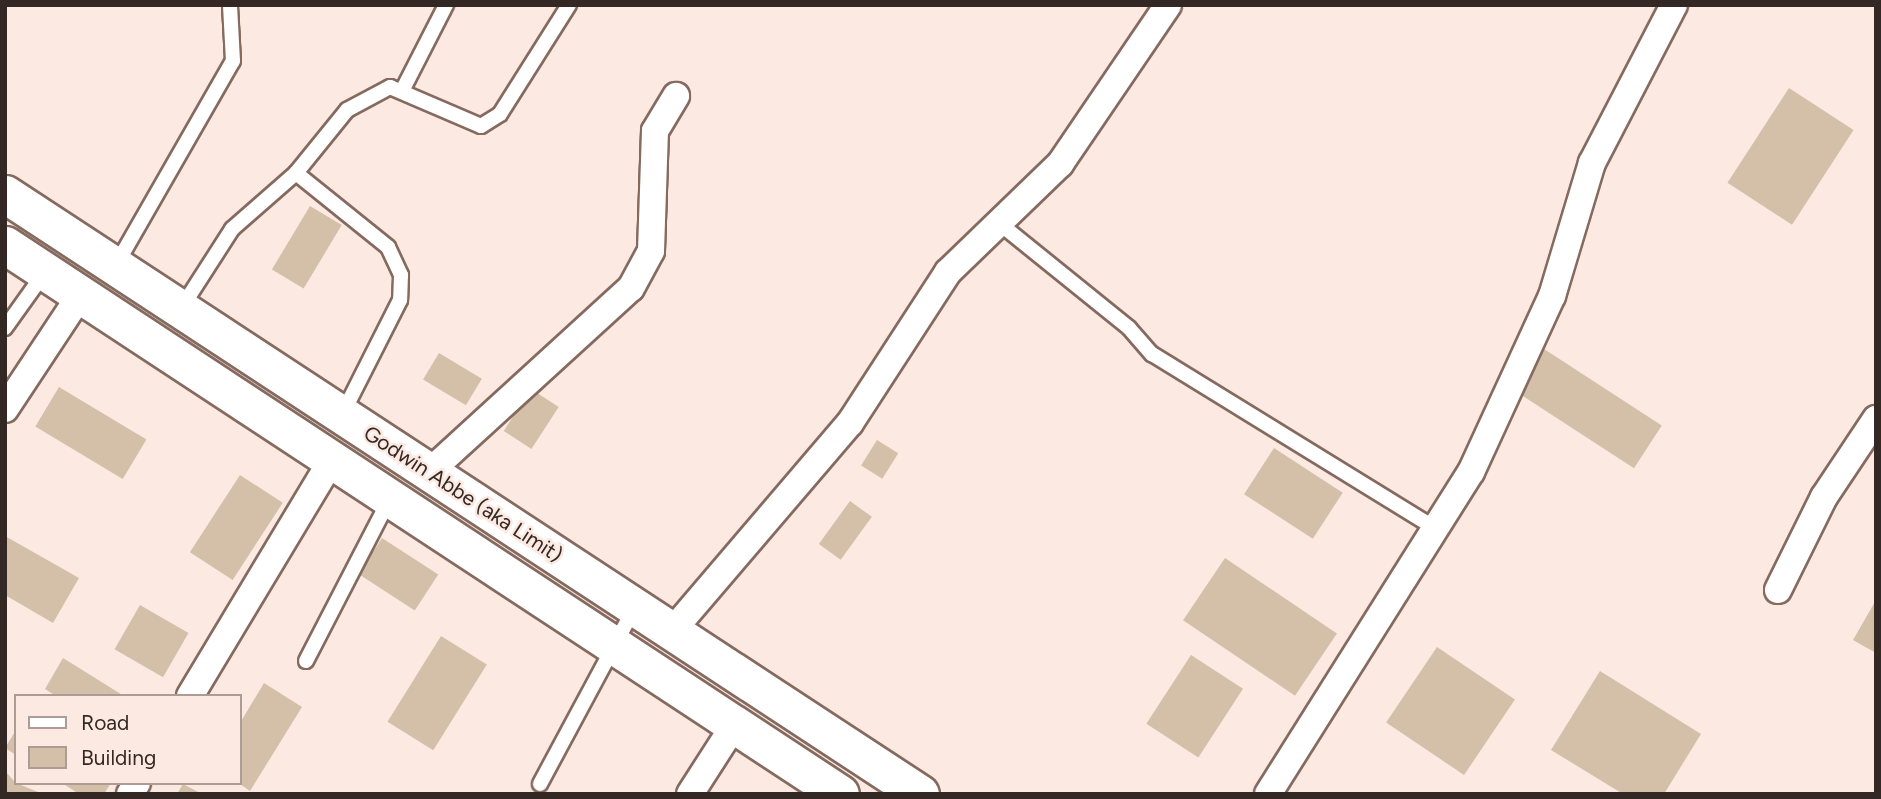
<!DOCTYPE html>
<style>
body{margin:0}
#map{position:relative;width:1881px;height:799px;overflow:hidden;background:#fce9e1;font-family:Figtree,sans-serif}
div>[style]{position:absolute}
.building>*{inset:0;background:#d4c0a9;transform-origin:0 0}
.roads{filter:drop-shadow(2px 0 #856a5f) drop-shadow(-2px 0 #856a5f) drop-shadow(0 2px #856a5f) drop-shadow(0 -2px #856a5f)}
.lane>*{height:14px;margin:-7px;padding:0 7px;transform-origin:7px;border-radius:7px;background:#fff}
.street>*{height:26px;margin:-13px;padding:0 13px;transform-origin:13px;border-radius:13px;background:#fff}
.secondary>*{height:37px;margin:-18.5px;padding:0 18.5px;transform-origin:18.5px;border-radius:18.5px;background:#fff}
span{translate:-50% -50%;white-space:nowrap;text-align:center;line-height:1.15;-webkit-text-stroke:5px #fce9e1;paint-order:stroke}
.street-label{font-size:21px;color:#342824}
.frame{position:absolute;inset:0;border:7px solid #342824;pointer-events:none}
.legend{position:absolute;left:14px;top:694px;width:228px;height:91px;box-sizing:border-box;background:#fce9e1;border:2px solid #ac9c95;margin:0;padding:9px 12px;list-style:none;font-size:21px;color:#342824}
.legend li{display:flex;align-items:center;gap:14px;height:35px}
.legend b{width:35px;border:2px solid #ac9c95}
</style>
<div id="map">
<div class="building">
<i style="left:1789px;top:88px;width:77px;height:113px;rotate:33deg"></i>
<i style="left:310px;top:206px;width:37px;height:74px;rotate:31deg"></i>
<i style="left:1541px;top:347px;width:144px;height:51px;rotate:33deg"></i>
<i style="left:439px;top:353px;width:50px;height:31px;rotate:31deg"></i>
<i style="left:59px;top:387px;width:102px;height:46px;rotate:31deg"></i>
<i style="left:531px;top:389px;width:33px;height:50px;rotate:33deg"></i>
<i style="left:877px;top:440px;width:25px;height:30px;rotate:32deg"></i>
<i style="left:1274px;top:448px;width:82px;height:55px;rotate:33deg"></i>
<i style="left:240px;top:475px;width:51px;height:92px;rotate:33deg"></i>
<i style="left:850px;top:501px;width:27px;height:53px;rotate:36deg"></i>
<i style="clip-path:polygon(5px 536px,79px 578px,53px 623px,5px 595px)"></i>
<i style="left:382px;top:538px;width:67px;height:43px;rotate:33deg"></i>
<i style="left:1225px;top:558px;width:135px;height:75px;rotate:34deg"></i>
<i style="clip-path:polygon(1876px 600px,1876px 653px,1853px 640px)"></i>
<i style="left:140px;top:605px;width:56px;height:51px;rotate:30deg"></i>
<i style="left:441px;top:636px;width:54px;height:101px;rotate:32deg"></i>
<i style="left:1437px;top:647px;width:94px;height:91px;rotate:34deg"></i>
<i style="left:1191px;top:655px;width:62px;height:82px;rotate:33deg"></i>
<i style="clip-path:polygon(63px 658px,124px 696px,56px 696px,45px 689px)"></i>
<i style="clip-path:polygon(1600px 671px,1701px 734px,1664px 794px,1623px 794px,1551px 750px)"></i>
<i style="clip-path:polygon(264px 683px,302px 707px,250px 791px,240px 784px,240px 723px)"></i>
<i style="clip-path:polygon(16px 730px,16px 755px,5px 748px)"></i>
<i style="clip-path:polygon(5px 771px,16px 783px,43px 794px,5px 794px)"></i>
<i style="clip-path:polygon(62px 783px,111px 783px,104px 794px,79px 794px)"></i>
<i style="clip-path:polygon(183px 784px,202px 794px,177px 794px)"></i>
</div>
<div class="roads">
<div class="lane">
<i style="left:402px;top:91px;width:97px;rotate:-62.9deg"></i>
<i style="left:296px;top:173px;width:118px;rotate:38.8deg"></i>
<i style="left:388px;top:247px;width:31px;rotate:65deg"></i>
<i style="left:401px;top:275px;width:25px;rotate:92deg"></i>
<i style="left:400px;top:300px;width:127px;rotate:116.8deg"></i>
<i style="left:999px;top:223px;width:167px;rotate:38.9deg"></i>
<i style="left:1129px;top:328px;width:35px;rotate:49deg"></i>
<i style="left:1152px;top:354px;width:334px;rotate:31.6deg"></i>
<i style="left:116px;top:265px;width:235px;rotate:-60.2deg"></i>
<i style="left:233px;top:61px;width:56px;rotate:-93.1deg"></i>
<i style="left:182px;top:307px;width:93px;rotate:-57.3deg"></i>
<i style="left:232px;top:229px;width:85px;rotate:-41.2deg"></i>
<i style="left:296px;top:173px;width:81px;rotate:-51deg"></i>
<i style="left:347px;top:110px;width:49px;rotate:-28.1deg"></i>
<i style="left:390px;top:87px;width:99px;rotate:23.2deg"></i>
<i style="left:481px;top:126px;width:22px;rotate:-32deg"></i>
<i style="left:500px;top:114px;width:129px;rotate:-57.7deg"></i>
<i style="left:5px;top:328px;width:69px;rotate:-54.5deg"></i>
<i style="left:306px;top:661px;width:183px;rotate:-62.7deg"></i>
<i style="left:540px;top:784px;width:201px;rotate:-61.8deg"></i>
</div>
<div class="street">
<i style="left:5px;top:409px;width:138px;rotate:-56.5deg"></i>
<i style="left:427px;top:474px;width:276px;rotate:-42.4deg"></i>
<i style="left:631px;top:288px;width:42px;rotate:-61.6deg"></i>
<i style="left:651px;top:251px;width:120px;rotate:-88.1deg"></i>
<i style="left:655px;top:131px;width:41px;rotate:-59deg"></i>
<i style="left:1778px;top:590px;width:104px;rotate:-63.7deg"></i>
<i style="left:1824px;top:497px;width:94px;rotate:-56.3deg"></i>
<i style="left:673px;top:630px;width:272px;rotate:-49.5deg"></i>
<i style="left:850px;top:423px;width:180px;rotate:-57deg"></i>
<i style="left:948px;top:272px;width:156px;rotate:-44deg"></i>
<i style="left:1060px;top:164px;width:192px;rotate:-55.8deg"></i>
<i style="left:190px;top:696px;width:278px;rotate:-59deg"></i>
<i style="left:130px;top:794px;width:13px;rotate:-58deg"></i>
<i style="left:690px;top:794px;width:83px;rotate:-57.3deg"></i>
<i style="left:1268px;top:794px;width:381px;rotate:-57.8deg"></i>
<i style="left:1471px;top:472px;width:194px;rotate:-65.3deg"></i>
<i style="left:1552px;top:296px;width:139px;rotate:-73.3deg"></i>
<i style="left:1592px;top:163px;width:178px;rotate:-62.6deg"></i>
</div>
<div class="secondary">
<i style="left:5px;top:194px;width:1094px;rotate:33.25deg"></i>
<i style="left:5px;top:245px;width:999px;rotate:33.32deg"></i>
</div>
</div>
<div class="street-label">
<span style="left:463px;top:494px;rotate:33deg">Godwin Abbe (aka Limit)</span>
</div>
<div class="frame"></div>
<ul class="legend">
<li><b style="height:9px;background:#fff"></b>Road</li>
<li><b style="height:19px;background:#d4c0a9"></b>Building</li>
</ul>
</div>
